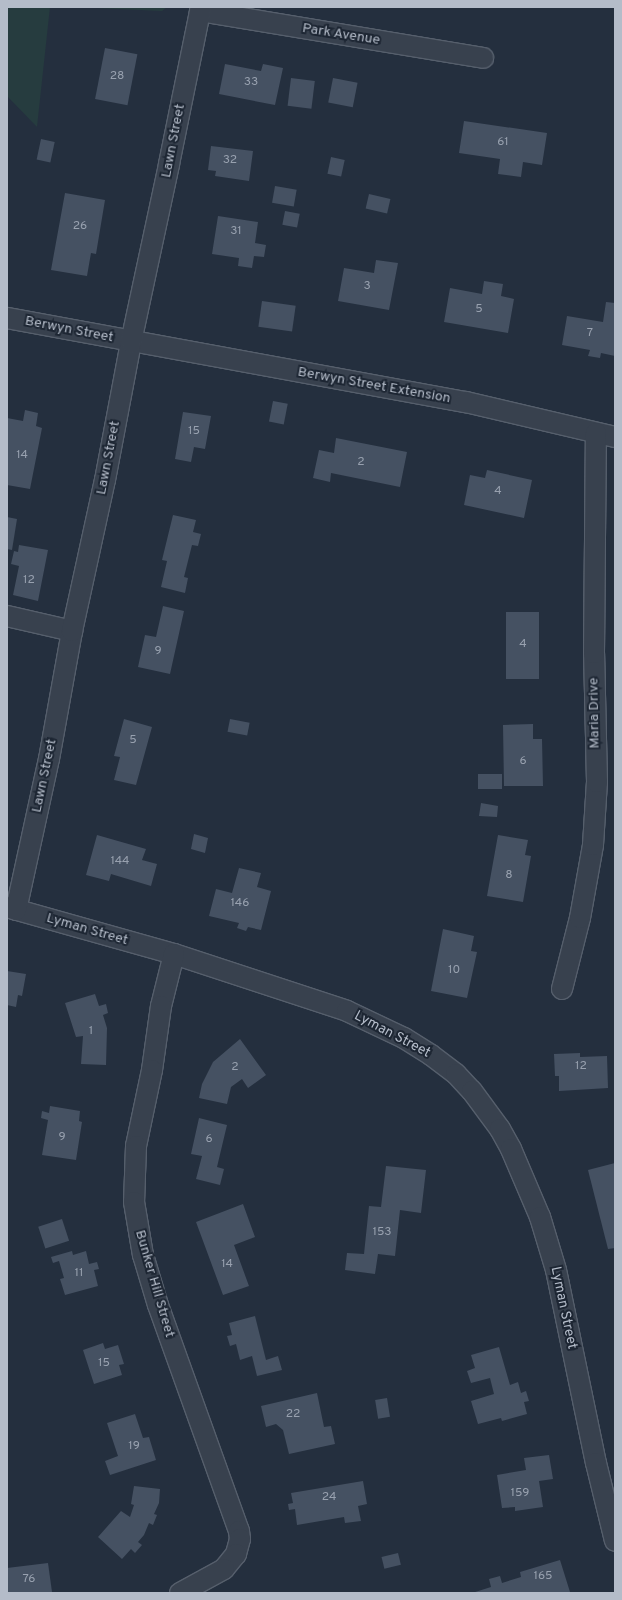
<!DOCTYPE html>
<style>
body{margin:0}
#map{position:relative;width:622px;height:1600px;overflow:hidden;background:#242f3e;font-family:Overpass,sans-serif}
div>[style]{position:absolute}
.green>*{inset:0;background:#263c3f}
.building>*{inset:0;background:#455162;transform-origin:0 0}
.roads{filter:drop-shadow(1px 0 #565f6c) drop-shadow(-1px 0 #565f6c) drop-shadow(0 1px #565f6c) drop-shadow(0 -1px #565f6c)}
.minor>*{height:20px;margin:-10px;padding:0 10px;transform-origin:10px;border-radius:10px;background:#38414e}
span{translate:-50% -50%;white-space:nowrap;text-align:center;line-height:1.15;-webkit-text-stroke:4px #1d2633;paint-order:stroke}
.number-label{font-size:12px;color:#98a1af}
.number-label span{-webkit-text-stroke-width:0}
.street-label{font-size:14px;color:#b4bcc9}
.frame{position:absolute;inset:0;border:8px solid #b4bcc9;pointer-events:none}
</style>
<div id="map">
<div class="green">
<i style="clip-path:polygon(7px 7px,50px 7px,37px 127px,7px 96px)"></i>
<i style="clip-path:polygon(74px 7px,167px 7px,162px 11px)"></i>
</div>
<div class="building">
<i style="left:105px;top:48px;width:33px;height:52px;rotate:11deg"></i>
<i style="clip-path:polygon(225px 64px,261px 71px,263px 64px,283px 68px,275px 105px,219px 94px)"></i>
<i style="left:291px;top:78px;width:24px;height:28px;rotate:7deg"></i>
<i style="left:333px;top:78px;width:25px;height:25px;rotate:11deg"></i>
<i style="clip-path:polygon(464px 121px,547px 133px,542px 165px,523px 162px,521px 177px,498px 174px,500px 159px,459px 153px)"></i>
<i style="left:41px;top:139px;width:14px;height:21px;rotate:12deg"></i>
<i style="clip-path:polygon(211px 146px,253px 151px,249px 181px,215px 176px,216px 171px,208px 170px)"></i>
<i style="left:331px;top:157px;width:14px;height:17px;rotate:12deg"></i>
<i style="left:275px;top:186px;width:22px;height:17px;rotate:10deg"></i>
<i style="clip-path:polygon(65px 193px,105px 200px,96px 254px,91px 253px,87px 276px,51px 270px)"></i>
<i style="left:369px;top:194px;width:22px;height:15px;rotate:13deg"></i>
<i style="left:285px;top:211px;width:15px;height:14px;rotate:11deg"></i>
<i style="clip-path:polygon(218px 216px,258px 222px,255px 243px,266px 245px,264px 257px,254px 256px,252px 268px,238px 266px,239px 258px,212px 254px)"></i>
<i style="clip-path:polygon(376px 260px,398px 263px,389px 310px,338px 301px,344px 268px,374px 273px)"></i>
<i style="clip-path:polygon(484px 281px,503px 284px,501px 296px,514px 299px,508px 333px,444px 322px,450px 288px,482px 294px)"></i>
<i style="left:262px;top:301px;width:34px;height:26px;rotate:8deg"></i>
<i style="clip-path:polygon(606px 302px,615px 303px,615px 356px,601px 353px,600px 358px,588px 356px,590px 350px,562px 345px,567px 316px,603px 322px)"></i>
<i style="left:273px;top:401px;width:15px;height:21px;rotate:11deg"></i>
<i style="clip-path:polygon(25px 410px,38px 413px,36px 426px,42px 428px,30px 489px,7px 485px,7px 418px,23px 421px)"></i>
<i style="clip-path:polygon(183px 412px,211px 416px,205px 449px,194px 447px,191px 462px,175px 459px)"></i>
<i style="clip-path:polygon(336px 438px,407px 452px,400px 487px,331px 473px,330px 482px,313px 478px,319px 450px,334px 453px)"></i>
<i style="clip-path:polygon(487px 470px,532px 480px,524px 518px,464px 505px,470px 475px,485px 478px)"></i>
<i style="clip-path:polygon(173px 515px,196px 520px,193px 532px,201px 534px,198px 546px,192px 545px,184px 577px,188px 578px,185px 593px,161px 587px,167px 561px,162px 560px)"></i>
<i style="clip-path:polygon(7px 517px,17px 519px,12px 550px,7px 549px)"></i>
<i style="clip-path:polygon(19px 545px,48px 550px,38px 601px,13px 595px,19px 566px,11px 564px,14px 551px,18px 552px)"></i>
<i style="clip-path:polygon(163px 606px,184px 611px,170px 674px,138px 667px,145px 635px,156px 637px)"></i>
<i style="left:506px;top:612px;width:33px;height:67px"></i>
<i style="clip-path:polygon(124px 719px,152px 727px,136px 785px,114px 780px,120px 757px,114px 756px)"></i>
<i style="left:230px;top:719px;width:20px;height:13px;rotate:11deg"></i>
<i style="clip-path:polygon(533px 724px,533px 739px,542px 739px,543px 786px,504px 786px,503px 725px)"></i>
<i style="left:478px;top:774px;width:24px;height:15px"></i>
<i style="clip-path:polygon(481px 803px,498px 806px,497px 817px,479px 816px)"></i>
<i style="clip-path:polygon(194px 834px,208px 838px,205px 853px,191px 849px)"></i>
<i style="clip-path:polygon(97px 835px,146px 849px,142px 860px,157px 864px,151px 886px,111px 874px,109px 881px,86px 875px)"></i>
<i style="clip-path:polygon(498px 835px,528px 840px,525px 855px,531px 856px,523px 902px,487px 896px)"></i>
<i style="clip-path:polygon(239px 868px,261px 873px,257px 887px,271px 891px,261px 930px,248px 927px,246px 931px,237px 928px,239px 923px,209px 916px,216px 889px,232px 893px)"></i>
<i style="clip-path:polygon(443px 929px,474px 936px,471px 951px,477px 952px,467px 998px,431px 991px)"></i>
<i style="clip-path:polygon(7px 971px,26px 974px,22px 996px,18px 995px,16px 1007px,7px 1005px)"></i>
<i style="clip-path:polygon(95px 994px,99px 1006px,106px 1004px,108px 1013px,103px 1015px,107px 1028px,106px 1065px,81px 1064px,83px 1036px,76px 1037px,65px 1003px)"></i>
<i style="clip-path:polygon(240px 1039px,266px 1075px,248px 1088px,242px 1079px,231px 1087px,227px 1104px,199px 1098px,202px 1084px,213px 1062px)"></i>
<i style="clip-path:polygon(580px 1053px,580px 1057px,607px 1056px,608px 1088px,559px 1091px,559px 1076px,555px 1076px,554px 1054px)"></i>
<i style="clip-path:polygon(50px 1106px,80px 1111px,79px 1121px,82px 1122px,76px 1160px,42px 1155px,48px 1120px,41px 1118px,42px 1111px,49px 1113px)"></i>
<i style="clip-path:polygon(199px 1118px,227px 1125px,217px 1167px,224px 1169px,220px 1185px,196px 1179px,202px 1156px,191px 1154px)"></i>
<i style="clip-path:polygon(615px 1163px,615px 1248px,608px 1249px,588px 1170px)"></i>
<i style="clip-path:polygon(386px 1166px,426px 1170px,421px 1213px,400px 1210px,395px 1256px,378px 1254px,375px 1274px,345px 1270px,347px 1253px,364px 1254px,369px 1206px,381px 1207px)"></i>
<i style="clip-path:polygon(243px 1204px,255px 1237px,234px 1245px,249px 1286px,223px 1295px,196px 1222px)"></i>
<i style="left:62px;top:1219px;width:23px;height:25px;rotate:72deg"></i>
<i style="clip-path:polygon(72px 1251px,73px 1255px,86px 1251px,89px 1264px,97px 1262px,99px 1269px,94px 1270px,98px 1286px,65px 1295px,60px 1279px,64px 1278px,59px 1261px,53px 1263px,51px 1257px)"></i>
<i style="clip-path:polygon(255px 1316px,266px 1360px,278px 1356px,282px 1370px,257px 1376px,252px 1356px,240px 1360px,236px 1344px,230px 1346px,227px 1336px,232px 1335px,229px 1323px)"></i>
<i style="clip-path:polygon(103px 1343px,105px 1349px,118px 1345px,124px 1364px,119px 1365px,122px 1375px,94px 1384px,83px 1350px)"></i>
<i style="clip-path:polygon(499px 1347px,510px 1385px,518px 1382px,521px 1393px,526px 1391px,529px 1401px,524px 1402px,527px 1414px,502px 1421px,501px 1418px,478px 1424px,471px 1401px,494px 1394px,490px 1378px,471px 1383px,467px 1371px,475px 1368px,471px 1355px)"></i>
<i style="clip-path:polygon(317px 1393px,324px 1427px,331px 1426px,335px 1444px,289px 1454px,283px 1430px,276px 1424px,266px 1427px,261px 1406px)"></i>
<i style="left:387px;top:1398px;width:19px;height:12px;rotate:81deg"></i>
<i style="clip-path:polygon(135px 1414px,143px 1438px,149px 1437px,156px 1460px,110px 1475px,105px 1461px,118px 1456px,107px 1423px)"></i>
<i style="clip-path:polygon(549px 1455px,553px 1479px,539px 1481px,543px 1507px,515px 1511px,515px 1507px,502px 1508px,497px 1475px,526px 1470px,524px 1458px)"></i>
<i style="clip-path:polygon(363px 1481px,367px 1504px,358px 1506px,361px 1521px,345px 1523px,344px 1517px,297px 1525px,295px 1509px,289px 1510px,288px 1504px,293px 1503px,291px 1493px)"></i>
<i style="clip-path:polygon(134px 1486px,160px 1489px,159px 1503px,154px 1514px,157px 1515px,153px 1525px,149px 1523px,144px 1535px,138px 1542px,142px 1545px,135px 1553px,131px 1549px,122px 1559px,98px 1537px,121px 1511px,130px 1517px,134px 1505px,131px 1504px)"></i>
<i style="left:398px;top:1553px;width:12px;height:17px;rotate:76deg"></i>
<i style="clip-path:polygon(560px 1560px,570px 1592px,472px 1593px,491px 1587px,489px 1579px,500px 1576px,502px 1583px,521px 1577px,520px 1572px)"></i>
<i style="clip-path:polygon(48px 1563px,52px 1592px,7px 1593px,7px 1568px)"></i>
</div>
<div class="roads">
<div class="minor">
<i style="left:200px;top:11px;width:287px;rotate:9.4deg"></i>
<i style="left:7px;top:318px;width:467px;rotate:10.4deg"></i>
<i style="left:466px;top:402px;width:153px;rotate:13.2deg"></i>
<i style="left:7px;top:616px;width:67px;rotate:13deg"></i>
<i style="left:7px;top:907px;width:173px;rotate:15.7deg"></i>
<i style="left:174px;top:954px;width:182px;rotate:18.2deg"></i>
<i style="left:347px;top:1011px;width:63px;rotate:25.3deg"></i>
<i style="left:404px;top:1038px;width:32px;rotate:32deg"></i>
<i style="left:431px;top:1055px;width:31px;rotate:37deg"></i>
<i style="left:456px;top:1074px;width:23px;rotate:47deg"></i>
<i style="left:472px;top:1091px;width:47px;rotate:53.6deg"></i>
<i style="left:500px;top:1129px;width:23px;rotate:61deg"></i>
<i style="left:511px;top:1149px;width:74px;rotate:66.9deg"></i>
<i style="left:540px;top:1217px;width:55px;rotate:73.2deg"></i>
<i style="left:556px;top:1270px;width:197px;rotate:78.3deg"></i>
<i style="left:596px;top:1463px;width:80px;rotate:76.3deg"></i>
<i style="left:16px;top:910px;width:155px;rotate:-77.7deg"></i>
<i style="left:49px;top:759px;width:130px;rotate:-79.8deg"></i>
<i style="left:72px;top:631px;width:155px;rotate:-77.7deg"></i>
<i style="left:105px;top:480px;width:140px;rotate:-79.3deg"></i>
<i style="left:131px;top:342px;width:182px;rotate:-77.9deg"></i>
<i style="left:169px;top:164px;width:160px;rotate:-78.5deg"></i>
<i style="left:174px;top:954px;width:54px;rotate:104deg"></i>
<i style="left:161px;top:1006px;width:65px;rotate:98deg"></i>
<i style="left:152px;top:1070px;width:78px;rotate:101.9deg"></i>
<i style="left:136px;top:1146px;width:56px;rotate:92deg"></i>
<i style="left:134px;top:1202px;width:54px;rotate:80.4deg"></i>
<i style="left:143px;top:1255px;width:52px;rotate:73.3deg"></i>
<i style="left:158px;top:1305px;width:240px;rotate:70.3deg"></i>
<i style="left:239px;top:1531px;width:8px;rotate:83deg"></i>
<i style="left:240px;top:1539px;width:16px;rotate:105deg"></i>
<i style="left:236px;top:1554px;width:19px;rotate:129deg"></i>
<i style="left:224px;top:1569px;width:50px;rotate:151.4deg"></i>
<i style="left:562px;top:989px;width:73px;rotate:-75.8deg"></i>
<i style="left:580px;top:918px;width:74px;rotate:-79.9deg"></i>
<i style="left:593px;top:845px;width:63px;rotate:-86.4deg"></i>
<i style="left:597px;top:782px;width:129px;rotate:-91.3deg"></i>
<i style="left:594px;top:653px;width:220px;rotate:-89.5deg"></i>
</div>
</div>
<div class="number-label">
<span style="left:117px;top:77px">28</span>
<span style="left:251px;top:83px">33</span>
<span style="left:503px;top:143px">61</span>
<span style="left:230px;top:161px">32</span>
<span style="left:80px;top:227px">26</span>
<span style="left:236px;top:232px">31</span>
<span style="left:367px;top:287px">3</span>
<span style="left:479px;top:310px">5</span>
<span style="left:590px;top:334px">7</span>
<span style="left:194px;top:432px">15</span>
<span style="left:22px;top:456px">14</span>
<span style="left:361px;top:463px">2</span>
<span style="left:498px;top:492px">4</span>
<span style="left:29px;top:581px">12</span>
<span style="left:523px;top:645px">4</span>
<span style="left:158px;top:652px">9</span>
<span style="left:133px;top:741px">5</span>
<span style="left:523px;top:762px">6</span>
<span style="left:120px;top:862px">144</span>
<span style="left:509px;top:876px">8</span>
<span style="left:240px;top:904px">146</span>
<span style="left:454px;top:971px">10</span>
<span style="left:91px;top:1032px">1</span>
<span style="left:581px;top:1067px">12</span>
<span style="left:235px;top:1068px">2</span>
<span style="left:62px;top:1138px">9</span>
<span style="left:209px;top:1140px">6</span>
<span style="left:382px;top:1233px">153</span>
<span style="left:227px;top:1265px">14</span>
<span style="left:79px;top:1274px">11</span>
<span style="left:104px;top:1364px">15</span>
<span style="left:293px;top:1415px">22</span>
<span style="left:134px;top:1447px">19</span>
<span style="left:520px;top:1494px">159</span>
<span style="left:329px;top:1498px">24</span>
<span style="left:543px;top:1577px">165</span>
<span style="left:29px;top:1580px">76</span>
</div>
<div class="street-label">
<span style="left:341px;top:35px;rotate:9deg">Park Avenue</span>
<span style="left:174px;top:141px;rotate:-79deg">Lawn Street</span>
<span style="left:69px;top:330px;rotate:11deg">Berwyn Street</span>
<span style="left:374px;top:386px;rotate:10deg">Berwyn Street Extension</span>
<span style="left:109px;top:458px;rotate:-79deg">Lawn Street</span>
<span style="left:595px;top:713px;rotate:-91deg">Maria Drive</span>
<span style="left:45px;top:776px;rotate:-78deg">Lawn Street</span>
<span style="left:87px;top:930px;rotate:16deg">Lyman Street</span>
<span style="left:392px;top:1035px;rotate:28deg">Lyman Street</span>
<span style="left:154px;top:1284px;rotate:74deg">Bunker Hill Street</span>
<span style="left:563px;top:1308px;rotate:78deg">Lyman Street</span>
</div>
<div class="frame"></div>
</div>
